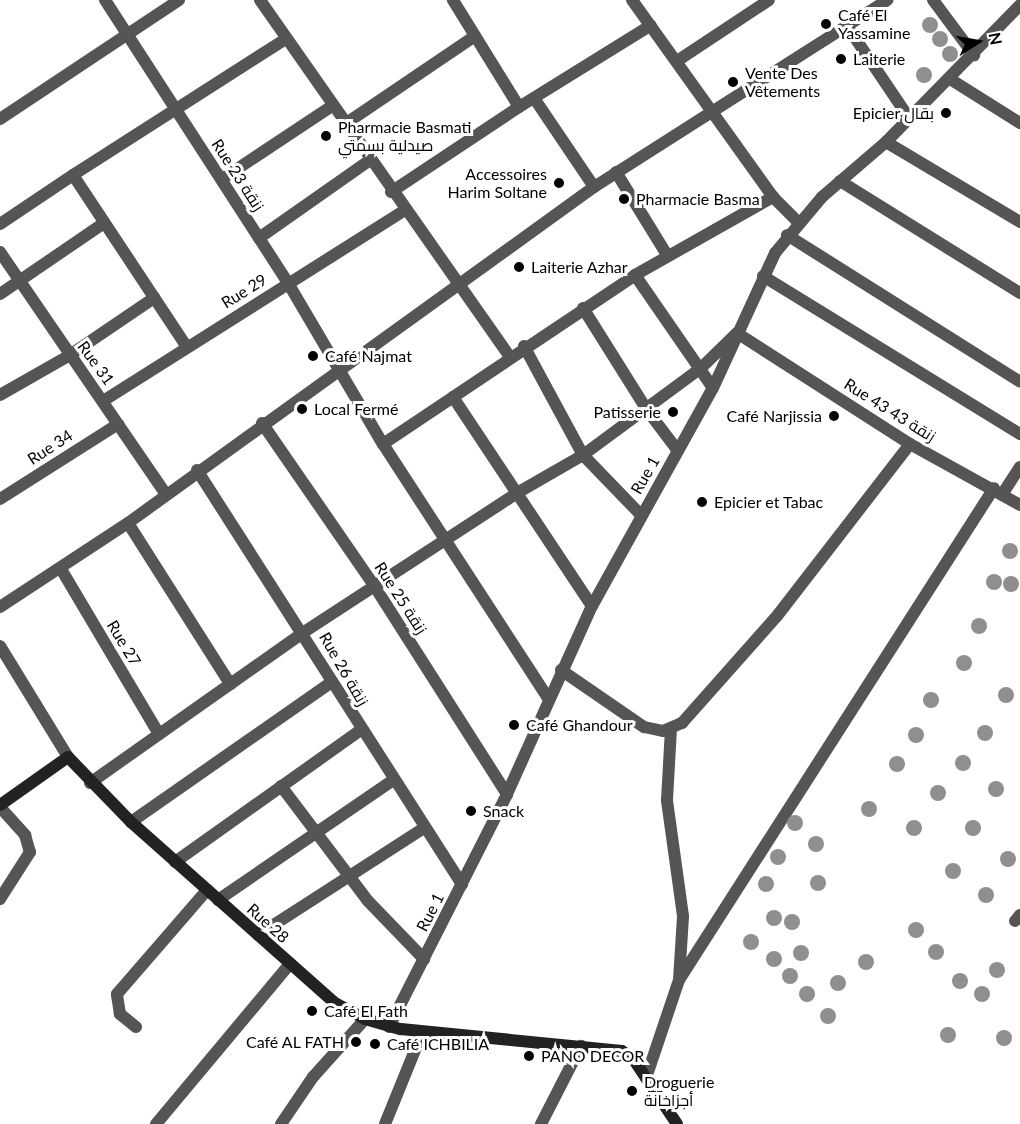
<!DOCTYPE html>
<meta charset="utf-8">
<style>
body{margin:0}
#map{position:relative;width:1020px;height:1124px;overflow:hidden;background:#fff;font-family:Lato,Cairo,sans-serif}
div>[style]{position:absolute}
.lane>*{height:12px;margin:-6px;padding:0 6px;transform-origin:6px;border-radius:6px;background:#555}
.street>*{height:12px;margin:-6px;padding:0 6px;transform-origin:6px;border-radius:6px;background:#555}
.secondary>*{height:12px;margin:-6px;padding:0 6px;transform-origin:6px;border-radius:6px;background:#222}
.trees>*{width:16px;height:16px;margin:-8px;border-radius:50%;background:#8f8f8f}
.dots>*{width:16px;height:16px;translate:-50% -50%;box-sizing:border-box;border:3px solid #fff;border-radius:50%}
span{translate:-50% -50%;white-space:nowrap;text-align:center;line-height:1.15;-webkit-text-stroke:6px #fff;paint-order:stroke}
.poi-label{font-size:16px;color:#000}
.left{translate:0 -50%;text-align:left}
.right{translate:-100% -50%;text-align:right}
.street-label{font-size:16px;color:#000}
.north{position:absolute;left:948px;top:12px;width:60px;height:60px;-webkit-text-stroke:4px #fff;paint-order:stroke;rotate:79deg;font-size:16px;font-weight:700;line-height:24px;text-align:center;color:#000}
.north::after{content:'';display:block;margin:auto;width:21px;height:27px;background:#000;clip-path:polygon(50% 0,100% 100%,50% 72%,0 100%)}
</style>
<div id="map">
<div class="lane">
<i style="left:561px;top:670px;width:101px;rotate:34.5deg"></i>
<i style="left:644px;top:727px;width:19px;rotate:12deg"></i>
<i style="left:663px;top:731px;width:21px;rotate:-23deg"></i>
<i style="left:682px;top:723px;width:143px;rotate:-48.4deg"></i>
<i style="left:777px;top:616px;width:217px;rotate:-52.3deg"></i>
<i style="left:1015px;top:921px;width:8px;rotate:-50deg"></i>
<i style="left:679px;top:980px;width:584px;rotate:-57.37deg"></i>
<i style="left:646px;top:1078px;width:103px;rotate:-71.4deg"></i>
<i style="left:679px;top:980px;width:64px;rotate:-86.4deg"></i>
<i style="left:683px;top:916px;width:117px;rotate:-97.9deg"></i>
<i style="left:667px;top:800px;width:72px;rotate:-86.8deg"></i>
</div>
<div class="street">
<i style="left:105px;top:0;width:337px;rotate:57.1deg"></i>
<i style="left:288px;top:283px;width:187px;rotate:59.5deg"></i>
<i style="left:383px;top:444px;width:303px;rotate:57deg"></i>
<i style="left:260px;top:0;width:436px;rotate:55deg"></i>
<i style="left:632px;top:0;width:242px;rotate:54.4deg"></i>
<i style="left:773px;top:197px;width:35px;rotate:45deg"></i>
<i style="left:933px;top:0;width:69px;rotate:53.3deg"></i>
<i style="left:847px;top:26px;width:111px;rotate:56deg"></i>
<i style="left:677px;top:61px;width:110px;rotate:-33.5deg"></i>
<i style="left:950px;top:79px;width:83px;rotate:32.2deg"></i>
<i style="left:534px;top:98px;width:107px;rotate:56deg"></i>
<i style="left:519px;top:107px;width:155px;rotate:-31.8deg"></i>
<i style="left:0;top:119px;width:215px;rotate:-33.6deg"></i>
<i style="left:345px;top:124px;width:157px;rotate:-34.1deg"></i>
<i style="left:886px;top:142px;width:156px;rotate:30.8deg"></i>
<i style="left:616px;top:172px;width:97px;rotate:58.4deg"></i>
<i style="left:73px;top:175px;width:253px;rotate:-32.6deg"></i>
<i style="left:222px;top:179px;width:132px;rotate:-33.6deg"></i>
<i style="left:840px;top:181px;width:212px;rotate:31.9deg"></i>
<i style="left:391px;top:192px;width:154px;rotate:-33.6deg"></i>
<i style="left:519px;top:107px;width:126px;rotate:-121.7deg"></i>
<i style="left:0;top:224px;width:88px;rotate:-33.9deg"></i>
<i style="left:73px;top:175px;width:206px;rotate:56.5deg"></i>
<i style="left:787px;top:235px;width:275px;rotate:32.2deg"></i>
<i style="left:259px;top:238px;width:136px;rotate:-35.1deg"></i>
<i style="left:0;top:252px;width:293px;rotate:55.6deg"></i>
<i style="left:635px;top:275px;width:137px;rotate:55.4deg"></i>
<i style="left:763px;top:276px;width:302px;rotate:31.6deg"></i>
<i style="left:0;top:294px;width:126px;rotate:-34.3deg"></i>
<i style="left:583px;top:308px;width:120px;rotate:57.9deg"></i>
<i style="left:647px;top:410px;width:51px;rotate:52.9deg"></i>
<i style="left:524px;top:346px;width:124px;rotate:61.6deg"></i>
<i style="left:583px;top:455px;width:83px;rotate:46deg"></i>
<i style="left:0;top:395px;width:81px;rotate:-29.7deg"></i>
<i style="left:70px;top:355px;width:102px;rotate:-34.2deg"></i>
<i style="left:453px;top:397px;width:251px;rotate:56.4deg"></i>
<i style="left:103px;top:401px;width:356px;rotate:-32.3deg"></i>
<i style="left:262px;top:423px;width:199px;rotate:55.4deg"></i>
<i style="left:375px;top:587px;width:246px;rotate:57.5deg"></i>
<i style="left:383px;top:444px;width:303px;rotate:-33.8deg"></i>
<i style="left:635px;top:275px;width:159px;rotate:-29.5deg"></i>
<i style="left:197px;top:470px;width:492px;rotate:57.4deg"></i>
<i style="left:1003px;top:493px;width:31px;rotate:-57deg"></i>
<i style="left:0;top:499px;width:140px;rotate:-32.4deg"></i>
<i style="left:128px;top:523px;width:191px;rotate:57.6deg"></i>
<i style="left:61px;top:569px;width:192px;rotate:59.3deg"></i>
<i style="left:0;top:607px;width:153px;rotate:-33.3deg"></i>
<i style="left:128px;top:523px;width:575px;rotate:-35.79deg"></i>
<i style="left:594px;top:187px;width:348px;rotate:-32.5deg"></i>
<i style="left:0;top:646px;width:130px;rotate:58.5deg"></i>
<i style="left:90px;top:783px;width:262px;rotate:-35.2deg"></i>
<i style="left:304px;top:632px;width:254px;rotate:-33.1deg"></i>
<i style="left:517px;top:493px;width:76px;rotate:-29.9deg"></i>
<i style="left:583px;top:455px;width:147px;rotate:-36.4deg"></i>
<i style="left:701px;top:368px;width:50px;rotate:-44.2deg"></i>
<i style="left:737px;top:333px;width:206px;rotate:32.7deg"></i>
<i style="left:910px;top:444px;width:126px;rotate:29deg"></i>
<i style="left:281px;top:786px;width:144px;rotate:52.9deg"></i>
<i style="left:368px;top:901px;width:81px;rotate:46deg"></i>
<i style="left:0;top:807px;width:38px;rotate:48deg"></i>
<i style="left:25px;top:835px;width:18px;rotate:74deg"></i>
<i style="left:30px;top:852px;width:56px;rotate:122.6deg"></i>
<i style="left:131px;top:822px;width:243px;rotate:-34.9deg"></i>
<i style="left:175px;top:862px;width:228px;rotate:-35.4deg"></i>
<i style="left:218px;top:900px;width:212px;rotate:-34.4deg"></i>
<i style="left:258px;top:935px;width:197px;rotate:-32.8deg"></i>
<i style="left:136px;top:1027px;width:21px;rotate:-141deg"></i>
<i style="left:120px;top:1014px;width:20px;rotate:-99deg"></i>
<i style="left:117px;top:994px;width:138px;rotate:-49.1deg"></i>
<i style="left:389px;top:1027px;width:261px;rotate:-63.1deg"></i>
<i style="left:507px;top:794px;width:206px;rotate:-65.7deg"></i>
<i style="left:592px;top:606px;width:249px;rotate:-61deg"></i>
<i style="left:713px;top:388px;width:149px;rotate:-65.3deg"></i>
<i style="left:775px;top:253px;width:73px;rotate:-50deg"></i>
<i style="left:822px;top:197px;width:84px;rotate:-40.7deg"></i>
<i style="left:886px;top:142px;width:192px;rotate:-45.6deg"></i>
<i style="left:156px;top:1124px;width:209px;rotate:-50.1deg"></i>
<i style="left:281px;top:1124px;width:57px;rotate:-55.8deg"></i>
<i style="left:313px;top:1077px;width:78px;rotate:-48.1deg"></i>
<i style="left:385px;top:1124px;width:98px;rotate:-67.9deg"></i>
<i style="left:541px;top:1124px;width:88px;rotate:-62.9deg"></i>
</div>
<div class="secondary">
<i style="left:0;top:805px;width:83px;rotate:-35.2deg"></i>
<i style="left:68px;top:757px;width:91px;rotate:45.9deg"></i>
<i style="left:131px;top:822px;width:273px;rotate:41.6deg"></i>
<i style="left:335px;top:1003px;width:34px;rotate:28deg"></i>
<i style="left:365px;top:1019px;width:37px;rotate:16deg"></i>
<i style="left:401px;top:1029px;width:222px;rotate:5.7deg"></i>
<i style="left:622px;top:1051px;width:15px;rotate:37deg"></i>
<i style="left:634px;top:1060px;width:77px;rotate:56.1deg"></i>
</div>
<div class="trees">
<i style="left:930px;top:25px"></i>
<i style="left:940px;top:39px"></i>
<i style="left:950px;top:54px"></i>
<i style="left:924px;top:75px"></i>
<i style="left:1010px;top:551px"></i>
<i style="left:994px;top:582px"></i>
<i style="left:1011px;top:584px"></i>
<i style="left:979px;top:626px"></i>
<i style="left:964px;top:663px"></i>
<i style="left:1006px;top:695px"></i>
<i style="left:931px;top:700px"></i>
<i style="left:985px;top:733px"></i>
<i style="left:916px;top:735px"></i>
<i style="left:963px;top:763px"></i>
<i style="left:897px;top:764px"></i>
<i style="left:996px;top:789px"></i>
<i style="left:938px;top:793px"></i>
<i style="left:869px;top:809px"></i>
<i style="left:795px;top:823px"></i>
<i style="left:914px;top:828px"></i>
<i style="left:973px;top:828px"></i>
<i style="left:816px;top:844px"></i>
<i style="left:778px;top:857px"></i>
<i style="left:1008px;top:859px"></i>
<i style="left:953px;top:871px"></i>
<i style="left:818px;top:883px"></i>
<i style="left:766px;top:884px"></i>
<i style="left:986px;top:895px"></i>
<i style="left:774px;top:918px"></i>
<i style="left:792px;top:922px"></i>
<i style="left:916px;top:930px"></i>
<i style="left:751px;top:942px"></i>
<i style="left:936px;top:952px"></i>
<i style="left:801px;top:953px"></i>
<i style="left:774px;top:959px"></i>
<i style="left:866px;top:962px"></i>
<i style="left:997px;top:970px"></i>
<i style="left:790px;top:976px"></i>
<i style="left:960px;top:981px"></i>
<i style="left:838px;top:983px"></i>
<i style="left:807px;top:994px"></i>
<i style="left:982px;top:994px"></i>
<i style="left:828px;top:1016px"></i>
<i style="left:948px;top:1035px"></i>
<i style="left:1004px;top:1038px"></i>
</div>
<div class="dots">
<i style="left:826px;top:24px;background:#000"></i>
<i style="left:841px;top:59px;background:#000"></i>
<i style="left:733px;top:82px;background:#000"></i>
<i style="left:946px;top:113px;background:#000"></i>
<i style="left:326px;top:136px;background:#000"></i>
<i style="left:559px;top:183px;background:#000"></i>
<i style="left:624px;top:199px;background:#000"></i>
<i style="left:519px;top:267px;background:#000"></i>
<i style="left:313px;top:356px;background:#000"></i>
<i style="left:302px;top:409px;background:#000"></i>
<i style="left:673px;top:412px;background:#000"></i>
<i style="left:834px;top:416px;background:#000"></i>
<i style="left:702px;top:502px;background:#000"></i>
<i style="left:514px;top:725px;background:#000"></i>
<i style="left:471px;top:811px;background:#000"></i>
<i style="left:312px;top:1011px;background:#000"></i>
<i style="left:356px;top:1042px;background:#000"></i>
<i style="left:375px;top:1044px;background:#000"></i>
<i style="left:529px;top:1056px;background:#000"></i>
<i style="left:632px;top:1091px;background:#000"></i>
</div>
<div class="poi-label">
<span class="left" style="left:838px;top:24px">Café El<br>Yassamine</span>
<span class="left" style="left:853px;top:59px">Laiterie</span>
<span class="left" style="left:745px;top:82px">Vente Des<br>Vêtements</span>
<span class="right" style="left:934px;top:113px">Epicier بقال</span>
<span class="left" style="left:338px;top:136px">Pharmacie Basmati<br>صيدلية بسمتي</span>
<span class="right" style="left:547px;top:183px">Accessoires<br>Harim Soltane</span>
<span class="left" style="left:636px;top:199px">Pharmacie Basma</span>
<span class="left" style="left:531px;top:267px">Laiterie Azhar</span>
<span class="left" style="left:325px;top:356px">Café Najmat</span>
<span class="left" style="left:314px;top:409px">Local Fermé</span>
<span class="right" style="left:661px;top:412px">Patisserie</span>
<span class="right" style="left:822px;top:416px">Café Narjissia</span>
<span class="left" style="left:714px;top:502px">Epicier et Tabac</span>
<span class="left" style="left:526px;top:725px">Café Ghandour</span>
<span class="left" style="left:483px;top:811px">Snack</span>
<span class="left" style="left:324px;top:1011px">Café El Fath</span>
<span class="right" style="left:344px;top:1042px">Café AL FATH</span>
<span class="left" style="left:387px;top:1044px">Café ICHBILIA</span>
<span class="left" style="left:541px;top:1056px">PANO DECOR</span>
<span class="left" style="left:644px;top:1091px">Droguerie<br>أجزاخانة</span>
</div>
<div class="street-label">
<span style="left:238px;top:175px;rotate:57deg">Rue 23 زنقة</span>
<span style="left:244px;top:291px;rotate:-32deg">Rue 29</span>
<span style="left:96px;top:363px;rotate:54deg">Rue 31</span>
<span style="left:890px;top:410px;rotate:32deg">Rue 43 زنقة 43</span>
<span style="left:50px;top:447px;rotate:-33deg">Rue 34</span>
<span style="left:645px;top:475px;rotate:-60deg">Rue 1</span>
<span style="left:401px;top:598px;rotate:57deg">Rue 25 زنقة</span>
<span style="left:124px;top:643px;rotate:59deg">Rue 27</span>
<span style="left:344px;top:669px;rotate:60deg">Rue 26 زنقة</span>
<span style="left:430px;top:912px;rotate:-63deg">Rue 1</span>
<span style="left:268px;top:923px;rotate:42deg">Rue 28</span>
</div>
<div class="north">N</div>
</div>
